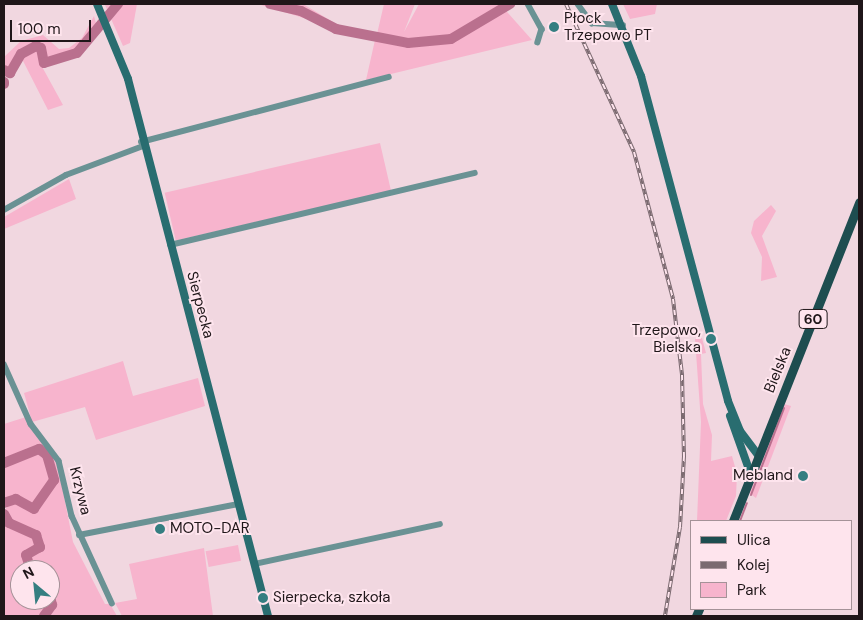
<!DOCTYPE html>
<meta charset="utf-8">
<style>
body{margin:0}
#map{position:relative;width:863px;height:620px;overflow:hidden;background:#f1d7e0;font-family:"DM Sans",sans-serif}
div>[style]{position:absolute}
.green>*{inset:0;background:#f7b4cd;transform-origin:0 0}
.stream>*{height:2px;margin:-1px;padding:0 1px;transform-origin:1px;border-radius:1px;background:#ba708e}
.river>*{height:10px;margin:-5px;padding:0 5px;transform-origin:5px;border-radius:5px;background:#ba708e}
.street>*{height:5.5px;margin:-2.75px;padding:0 2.75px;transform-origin:2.75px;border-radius:2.75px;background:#6a9294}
.secondary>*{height:8px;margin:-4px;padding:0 4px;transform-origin:4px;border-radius:4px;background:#296d70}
.primary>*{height:9px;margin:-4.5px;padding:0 4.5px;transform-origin:4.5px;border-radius:4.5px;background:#1e4d50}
.rail>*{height:4px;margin-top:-2px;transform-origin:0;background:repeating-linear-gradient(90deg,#fee4ed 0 5.5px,#7b6a70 0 11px);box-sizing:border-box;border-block:1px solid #7b6a70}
.dots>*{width:14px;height:14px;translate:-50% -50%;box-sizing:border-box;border:2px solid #fee4ed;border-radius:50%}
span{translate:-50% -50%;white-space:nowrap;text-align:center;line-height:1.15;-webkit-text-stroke:4px #fee4ed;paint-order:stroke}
.shield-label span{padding:1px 4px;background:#fee4ed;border:1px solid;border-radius:4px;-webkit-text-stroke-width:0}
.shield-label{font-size:14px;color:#1f1619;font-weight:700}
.poi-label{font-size:15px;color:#1f1619}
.left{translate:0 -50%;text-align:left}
.right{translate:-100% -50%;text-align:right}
.street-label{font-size:15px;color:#1f1619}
.frame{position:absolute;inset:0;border:5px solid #1f1619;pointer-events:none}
.legend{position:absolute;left:690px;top:520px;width:162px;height:90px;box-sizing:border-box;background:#fee4ed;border:1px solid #a59298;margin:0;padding:6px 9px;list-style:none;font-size:15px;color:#1f1619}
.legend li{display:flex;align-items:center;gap:10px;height:25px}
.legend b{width:25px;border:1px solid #a59298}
.north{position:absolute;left:10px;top:560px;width:50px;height:50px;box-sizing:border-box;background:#fee4ed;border:1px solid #a59298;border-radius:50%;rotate:332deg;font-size:14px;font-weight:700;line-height:20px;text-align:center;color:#1f1619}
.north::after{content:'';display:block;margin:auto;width:18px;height:22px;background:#357e81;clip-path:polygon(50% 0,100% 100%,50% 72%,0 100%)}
.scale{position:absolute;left:10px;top:20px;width:81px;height:22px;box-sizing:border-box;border:2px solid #1f1619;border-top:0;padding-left:6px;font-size:15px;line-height:18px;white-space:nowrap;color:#1f1619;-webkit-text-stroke:4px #fee4ed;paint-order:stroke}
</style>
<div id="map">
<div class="green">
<i style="clip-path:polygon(137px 4px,130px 43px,123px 46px,105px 5px)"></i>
<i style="clip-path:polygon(258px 4px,303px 4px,338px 25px,377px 34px,384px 4px,415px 4px,404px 32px,419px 4px,500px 4px,532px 40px,366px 80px,375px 40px)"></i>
<i style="clip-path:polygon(623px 4px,657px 4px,655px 14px,630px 19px)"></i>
<i style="clip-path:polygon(94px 16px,97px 27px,76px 52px,43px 62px,42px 48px,36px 44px,20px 54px,8px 72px,4px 69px,4px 57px,21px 41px,43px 35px,59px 49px,69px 48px,82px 38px)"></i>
<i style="clip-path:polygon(35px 47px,41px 49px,40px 63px,63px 105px,48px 110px,21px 57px)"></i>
<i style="left:380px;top:143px;width:49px;height:221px;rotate:77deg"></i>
<i style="clip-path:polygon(69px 179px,76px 199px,4px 229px,4px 217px)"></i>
<i style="clip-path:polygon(771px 205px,776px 211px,762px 236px,777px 277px,761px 281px,762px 257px,751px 233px,754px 221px)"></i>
<i style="clip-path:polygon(702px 338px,706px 353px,701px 354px,703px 404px,712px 435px,711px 461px,732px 456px,737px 474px,736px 496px,726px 521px,697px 521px,701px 422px,695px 339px)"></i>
<i style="clip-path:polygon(123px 361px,133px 396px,198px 378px,205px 406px,96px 440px,85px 407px,32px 422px,24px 393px)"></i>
<i style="clip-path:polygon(784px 404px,791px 406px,756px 498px,749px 493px)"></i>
<i style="clip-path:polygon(26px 417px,57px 461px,73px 542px,105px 604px,110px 604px,117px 616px,45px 616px,53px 605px,50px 570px,31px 570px,28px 564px,27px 555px,41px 546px,38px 536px,10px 522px,4px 511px,12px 500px,35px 510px,55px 480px,53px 463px,39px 447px,4px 462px,4px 424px)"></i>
<i style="clip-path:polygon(39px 451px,51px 468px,52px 480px,44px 492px,33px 508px,18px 498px,4px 502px,4px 465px)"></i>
<i style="clip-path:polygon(4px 517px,35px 536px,39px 547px,25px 554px,29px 570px,20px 570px,20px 600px,50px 598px,43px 616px,4px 616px)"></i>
<i style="left:238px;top:545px;width:16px;height:33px;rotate:79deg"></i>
<i style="clip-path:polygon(204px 548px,213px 616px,122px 616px,115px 603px,137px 599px,129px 564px)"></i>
</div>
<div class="stream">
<i style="left:751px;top:495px;width:93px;rotate:-69.2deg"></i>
<i style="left:740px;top:521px;width:19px;rotate:-69deg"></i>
</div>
<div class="river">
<i style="left:270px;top:4px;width:32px;rotate:13deg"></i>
<i style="left:301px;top:11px;width:39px;rotate:27deg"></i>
<i style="left:336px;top:29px;width:73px;rotate:11deg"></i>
<i style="left:408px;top:43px;width:43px;rotate:-5.3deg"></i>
<i style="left:451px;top:39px;width:69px;rotate:-30.7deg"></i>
<i style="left:4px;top:70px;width:7px;rotate:27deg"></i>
<i style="left:10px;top:73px;width:22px;rotate:-60deg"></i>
<i style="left:21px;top:54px;width:17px;rotate:-28deg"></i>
<i style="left:36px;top:46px;width:5px;rotate:22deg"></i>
<i style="left:41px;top:48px;width:15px;rotate:79deg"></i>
<i style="left:44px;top:63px;width:34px;rotate:-17deg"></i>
<i style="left:77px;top:53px;width:64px;rotate:-50.1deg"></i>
<i style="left:4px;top:82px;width:2px;rotate:90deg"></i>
<i style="left:4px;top:463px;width:38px;rotate:-22deg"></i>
<i style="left:39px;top:449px;width:10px;rotate:37deg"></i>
<i style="left:47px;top:455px;width:26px;rotate:74deg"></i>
<i style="left:54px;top:480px;width:35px;rotate:125deg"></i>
<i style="left:34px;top:509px;width:21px;rotate:-151deg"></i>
<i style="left:16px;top:499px;width:13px;rotate:162deg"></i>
<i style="left:4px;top:514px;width:10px;rotate:61deg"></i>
<i style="left:9px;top:523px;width:30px;rotate:24deg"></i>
<i style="left:36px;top:535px;width:13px;rotate:72deg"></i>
<i style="left:40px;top:547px;width:16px;rotate:150deg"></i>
<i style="left:26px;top:555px;width:16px;rotate:72deg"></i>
<i style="left:44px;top:616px;width:14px;rotate:-54deg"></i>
<i style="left:52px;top:605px;width:9px;rotate:-103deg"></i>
</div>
<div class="street">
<i style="left:528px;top:4px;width:29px;rotate:61deg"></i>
<i style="left:542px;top:29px;width:14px;rotate:107deg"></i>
<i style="left:578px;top:4px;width:24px;rotate:54deg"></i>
<i style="left:592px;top:23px;width:31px;rotate:4deg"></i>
<i style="left:141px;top:142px;width:256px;rotate:-14.7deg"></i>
<i style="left:4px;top:210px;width:71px;rotate:-29.4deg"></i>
<i style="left:66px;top:175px;width:82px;rotate:-20.6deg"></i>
<i style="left:170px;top:245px;width:313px;rotate:-13.3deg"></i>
<i style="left:4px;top:364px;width:66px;rotate:65.8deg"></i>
<i style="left:31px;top:424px;width:46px;rotate:52.9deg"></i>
<i style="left:59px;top:461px;width:57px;rotate:76.7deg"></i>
<i style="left:72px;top:516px;width:96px;rotate:65.3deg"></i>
<i style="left:79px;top:535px;width:162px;rotate:-11deg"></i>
<i style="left:254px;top:564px;width:190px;rotate:-12.1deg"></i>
</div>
<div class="secondary">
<i style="left:97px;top:4px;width:81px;rotate:67.5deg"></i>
<i style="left:128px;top:79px;width:555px;rotate:75.39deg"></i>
<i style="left:612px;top:4px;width:78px;rotate:68.1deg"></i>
<i style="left:641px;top:76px;width:336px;rotate:75deg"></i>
<i style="left:728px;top:401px;width:32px;rotate:68deg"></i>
<i style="left:740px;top:431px;width:31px;rotate:53deg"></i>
<i style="left:730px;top:416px;width:63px;rotate:70.4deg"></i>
</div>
<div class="primary">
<i style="left:733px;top:521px;width:343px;rotate:-68.4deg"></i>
<i style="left:696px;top:616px;width:8px;rotate:-67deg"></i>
</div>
<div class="rail">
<i style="left:566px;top:4px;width:163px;rotate:65.3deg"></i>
<i style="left:634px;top:152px;width:152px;rotate:75.1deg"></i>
<i style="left:673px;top:299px;width:77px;rotate:83.2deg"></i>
<i style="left:682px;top:375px;width:81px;rotate:88.6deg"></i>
<i style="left:684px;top:456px;width:71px;rotate:93.2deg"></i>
<i style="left:680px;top:527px;width:90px;rotate:99.6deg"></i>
</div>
<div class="dots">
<i style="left:554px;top:27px;background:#357e81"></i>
<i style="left:711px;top:339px;background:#357e81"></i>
<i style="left:803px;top:476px;background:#357e81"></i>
<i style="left:160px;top:529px;background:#357e81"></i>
<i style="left:263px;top:598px;background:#357e81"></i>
</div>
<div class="shield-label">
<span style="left:813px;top:319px">60</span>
</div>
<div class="poi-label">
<span class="left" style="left:564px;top:27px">Płock<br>Trzepowo PT</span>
<span class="right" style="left:701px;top:339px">Trzepowo,<br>Bielska</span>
<span class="right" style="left:793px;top:476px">Mebland</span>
<span class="left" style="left:170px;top:529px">MOTO-DAR</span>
<span class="left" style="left:273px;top:598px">Sierpecka, szkoła</span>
</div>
<div class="street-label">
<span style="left:200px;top:305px;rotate:75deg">Sierpecka</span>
<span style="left:778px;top:370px;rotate:-68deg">Bielska</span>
<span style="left:80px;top:491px;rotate:76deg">Krzywa</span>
</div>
<div class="frame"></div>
<ul class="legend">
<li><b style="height:6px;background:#1e4d50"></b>Ulica</li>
<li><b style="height:6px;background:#7b6a70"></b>Kolej</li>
<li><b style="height:14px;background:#f7b4cd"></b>Park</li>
</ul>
<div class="north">N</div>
<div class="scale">100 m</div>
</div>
